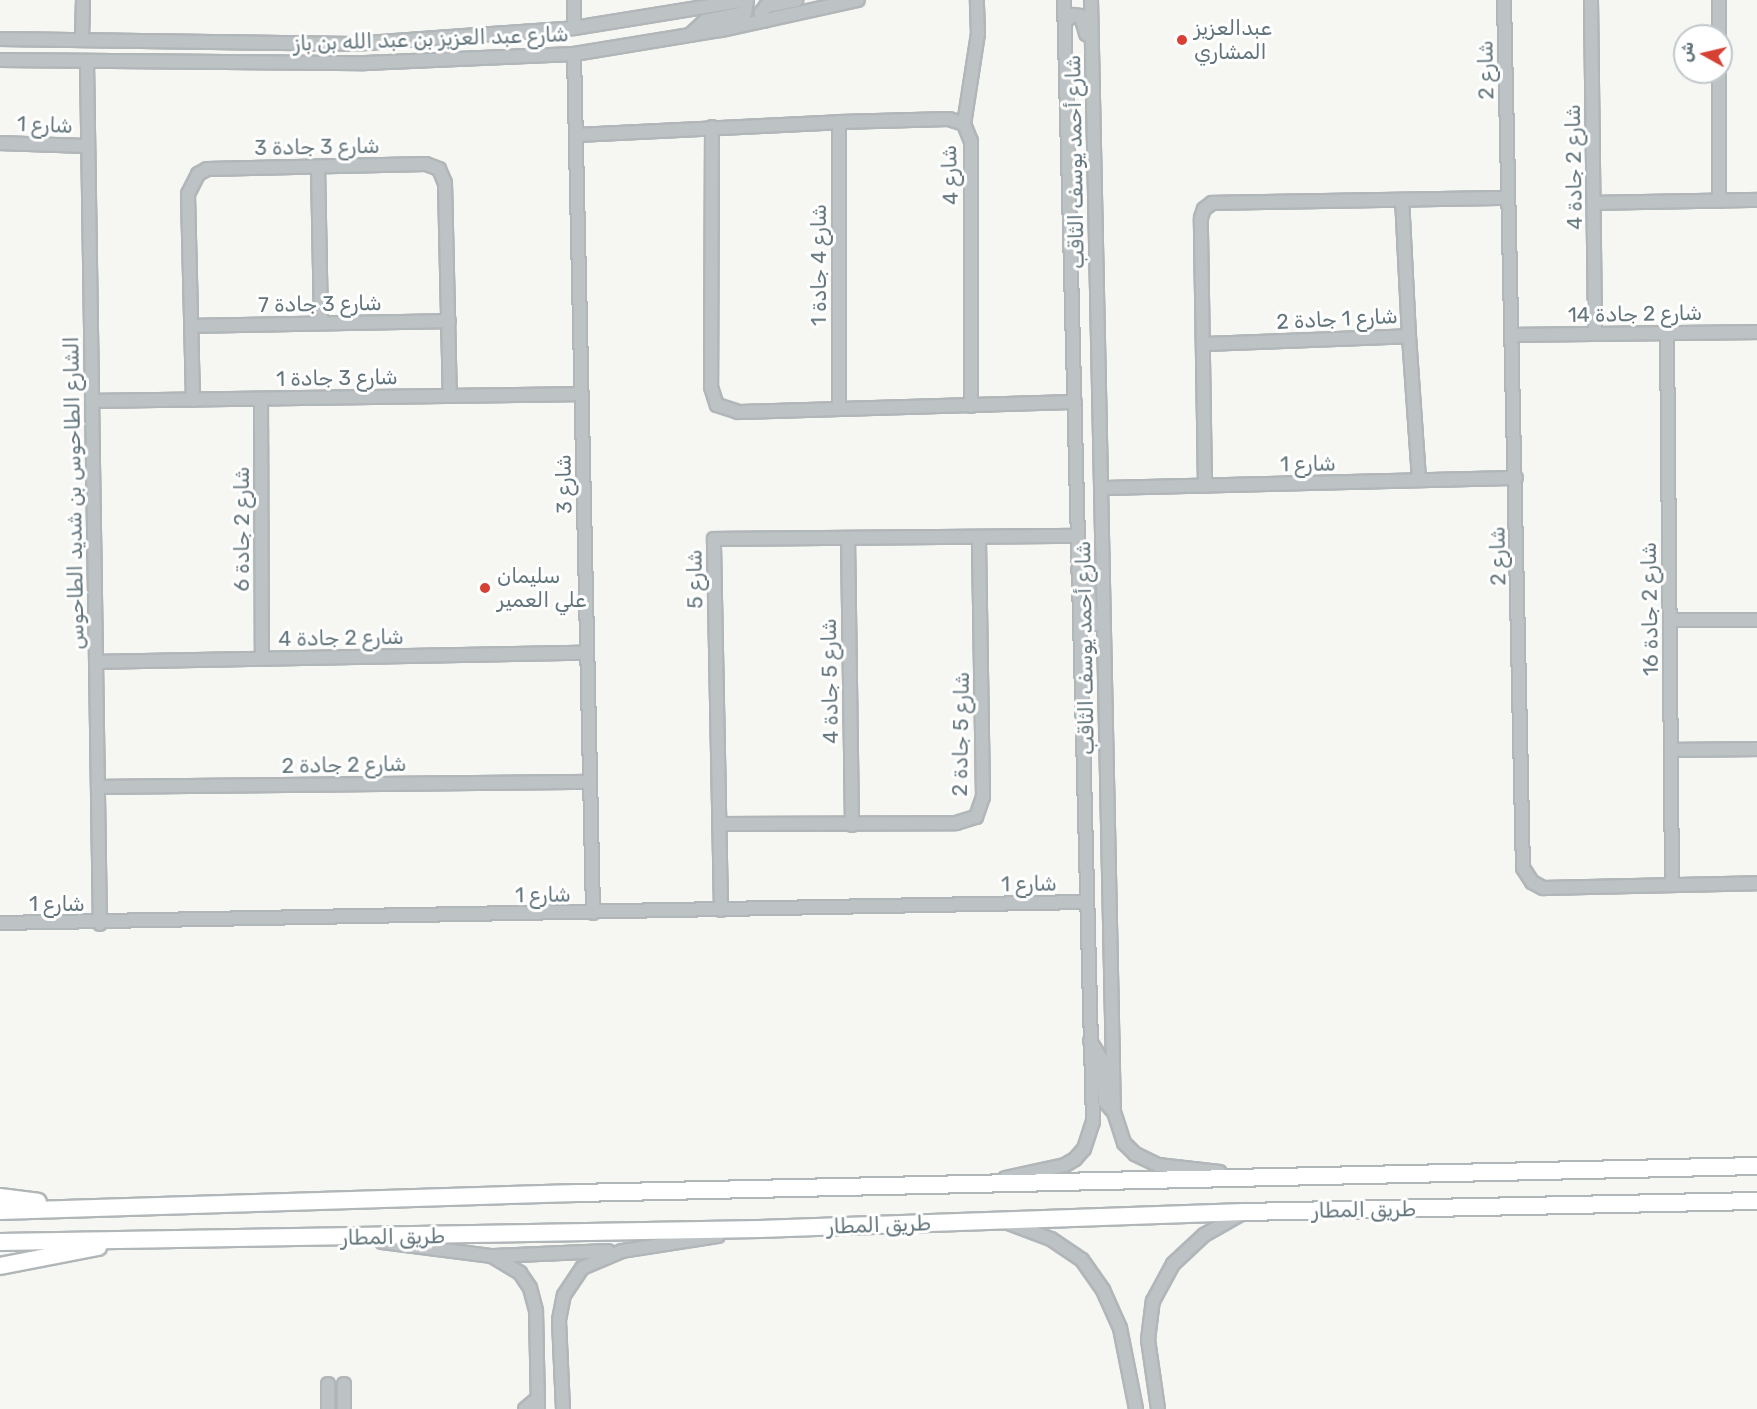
<!DOCTYPE html>
<meta charset="utf-8">
<style>
body{margin:0}
#map{position:relative;width:1757px;height:1409px;overflow:hidden;background:#f6f6f3;font-family:Rubik,Vazirmatn,sans-serif}
div>[style]{position:absolute}
.roads{filter:drop-shadow(2px 0 #b1b6b8) drop-shadow(-2px 0 #b1b6b8) drop-shadow(0 2px #b1b6b8) drop-shadow(0 -2px #b1b6b8)}
.minor>*{height:12px;margin:-6px;padding:0 6px;transform-origin:6px;border-radius:6px;background:#bdc3c5}
.highway>*{height:16px;margin:-8px;padding:0 8px;transform-origin:8px;border-radius:8px;background:#fff}
.dots>*{width:16px;height:16px;translate:-50% -50%;box-sizing:border-box;border:3px solid #fff;border-radius:50%}
span{translate:-50% -50%;white-space:nowrap;text-align:center;line-height:1.15;-webkit-text-stroke:6px #fff;paint-order:stroke}
.poi-label{font-size:21px;color:#63757c}
.left{translate:0 -50%;text-align:left}
.street-label{font-size:21px;color:#63757c}
.north{position:absolute;left:1673px;top:24px;width:60px;height:60px;box-sizing:border-box;background:#fff;border:2px solid #c1c8cb;border-radius:50%;rotate:278deg;font-size:16px;font-weight:700;line-height:24px;text-align:center;color:#63757c}
.north::after{content:'';display:block;margin:auto;width:21px;height:27px;background:#d74133;clip-path:polygon(50% 0,100% 100%,50% 72%,0 100%)}
</style>
<div id="map">
<div class="roads">
<div class="minor">
<i style="left:1091px;top:0;width:1112px;rotate:88.82deg"></i>
<i style="left:1114px;top:1112px;width:33px;rotate:72deg"></i>
<i style="left:1124px;top:1143px;width:16px;rotate:45deg"></i>
<i style="left:1135px;top:1154px;width:25px;rotate:26deg"></i>
<i style="left:1158px;top:1165px;width:62px;rotate:6.4deg"></i>
<i style="left:1504px;top:0;width:868px;rotate:88.75deg"></i>
<i style="left:1523px;top:868px;width:17px;rotate:57deg"></i>
<i style="left:1532px;top:882px;width:13px;rotate:29deg"></i>
<i style="left:1543px;top:888px;width:214px;rotate:-1.3deg"></i>
<i style="left:1591px;top:0;width:334px;rotate:89.3deg"></i>
<i style="left:1067px;top:20px;width:8px;rotate:-40deg"></i>
<i style="left:1073px;top:15px;width:8px;rotate:7deg"></i>
<i style="left:1081px;top:16px;width:19px;rotate:74deg"></i>
<i style="left:764px;top:21px;width:9px;rotate:-111deg"></i>
<i style="left:761px;top:13px;width:9px;rotate:-54deg"></i>
<i style="left:766px;top:6px;width:31px;rotate:-11deg"></i>
<i style="left:574px;top:28px;width:28px;rotate:-90deg"></i>
<i style="left:690px;top:35px;width:21px;rotate:-43deg"></i>
<i style="left:705px;top:21px;width:41px;rotate:-11.3deg"></i>
<i style="left:745px;top:13px;width:13px;rotate:-81deg"></i>
<i style="left:1719px;top:36px;width:36px;rotate:-90deg"></i>
<i style="left:0;top:39px;width:353px;rotate:0.8deg"></i>
<i style="left:353px;top:44px;width:222px;rotate:-4.1deg"></i>
<i style="left:574px;top:28px;width:175px;rotate:-9.2deg"></i>
<i style="left:82px;top:40px;width:40px;rotate:-88.6deg"></i>
<i style="left:574px;top:54px;width:859px;rotate:88.73deg"></i>
<i style="left:0;top:60px;width:365px;rotate:0.5deg"></i>
<i style="left:365px;top:63px;width:209px;rotate:-2.5deg"></i>
<i style="left:574px;top:54px;width:149px;rotate:-9.3deg"></i>
<i style="left:721px;top:30px;width:140px;rotate:-12.4deg"></i>
<i style="left:87px;top:62px;width:862px;rotate:89.14deg"></i>
<i style="left:839px;top:122px;width:286px;rotate:90deg"></i>
<i style="left:964px;top:124px;width:91px;rotate:-81.2deg"></i>
<i style="left:978px;top:34px;width:34px;rotate:-92deg"></i>
<i style="left:712px;top:127px;width:260px;rotate:90.2deg"></i>
<i style="left:711px;top:387px;width:19px;rotate:72deg"></i>
<i style="left:717px;top:405px;width:22px;rotate:18deg"></i>
<i style="left:738px;top:412px;width:337px;rotate:-1.7deg"></i>
<i style="left:577px;top:135px;width:262px;rotate:-2.8deg"></i>
<i style="left:839px;top:122px;width:110px;rotate:-1.6deg"></i>
<i style="left:949px;top:119px;width:16px;rotate:18deg"></i>
<i style="left:964px;top:124px;width:18px;rotate:68deg"></i>
<i style="left:971px;top:141px;width:265px;rotate:90deg"></i>
<i style="left:0;top:143px;width:88px;rotate:2deg"></i>
<i style="left:318px;top:167px;width:156px;rotate:88.9deg"></i>
<i style="left:1719px;top:201px;width:129px;rotate:-90deg"></i>
<i style="left:1595px;top:203px;width:162px;rotate:-1.1deg"></i>
<i style="left:193px;top:326px;width:256px;rotate:-1.1deg"></i>
<i style="left:1667px;top:333px;width:552px;rotate:89.48deg"></i>
<i style="left:1513px;top:335px;width:244px;rotate:-0.7deg"></i>
<i style="left:1409px;top:336px;width:144px;rotate:86deg"></i>
<i style="left:1205px;top:344px;width:204px;rotate:-2.2deg"></i>
<i style="left:1409px;top:336px;width:136px;rotate:-92.9deg"></i>
<i style="left:261px;top:399px;width:260px;rotate:89.8deg"></i>
<i style="left:193px;top:400px;width:206px;rotate:-91.4deg"></i>
<i style="left:188px;top:194px;width:22px;rotate:-63deg"></i>
<i style="left:198px;top:174px;width:10px;rotate:-29deg"></i>
<i style="left:207px;top:169px;width:219px;rotate:-1.3deg"></i>
<i style="left:426px;top:164px;width:14px;rotate:21deg"></i>
<i style="left:439px;top:169px;width:15px;rotate:67deg"></i>
<i style="left:445px;top:183px;width:213px;rotate:88.7deg"></i>
<i style="left:92px;top:401px;width:490px;rotate:-0.8deg"></i>
<i style="left:1205px;top:486px;width:268px;rotate:-90.9deg"></i>
<i style="left:1201px;top:218px;width:9px;rotate:-72deg"></i>
<i style="left:1204px;top:209px;width:10px;rotate:-37deg"></i>
<i style="left:1212px;top:203px;width:295px;rotate:-1deg"></i>
<i style="left:1101px;top:488px;width:415px;rotate:-1.4deg"></i>
<i style="left:848px;top:538px;width:287px;rotate:89.2deg"></i>
<i style="left:1078px;top:570px;width:16px;rotate:50deg"></i>
<i style="left:1088px;top:582px;width:42px;rotate:84.6deg"></i>
<i style="left:1092px;top:624px;width:12px"></i>
<i style="left:1670px;top:620px;width:87px"></i>
<i style="left:96px;top:662px;width:491px;rotate:-1.1deg"></i>
<i style="left:1671px;top:750px;width:86px;rotate:-0.7deg"></i>
<i style="left:98px;top:787px;width:492px;rotate:-0.6deg"></i>
<i style="left:720px;top:824px;width:236px;rotate:-0.2deg"></i>
<i style="left:956px;top:823px;width:21px;rotate:-17deg"></i>
<i style="left:976px;top:817px;width:21px;rotate:-71deg"></i>
<i style="left:983px;top:797px;width:260px;rotate:-90.9deg"></i>
<i style="left:721px;top:910px;width:371px;rotate:-91.1deg"></i>
<i style="left:714px;top:539px;width:364px;rotate:-0.5deg"></i>
<i style="left:0;top:923px;width:1087px;rotate:-1.11deg"></i>
<i style="left:1090px;top:1041px;width:22px;rotate:58deg"></i>
<i style="left:1102px;top:1060px;width:42px;rotate:85.9deg"></i>
<i style="left:1105px;top:1102px;width:13px;rotate:48deg"></i>
<i style="left:1005px;top:1178px;width:61px;rotate:-12.2deg"></i>
<i style="left:1065px;top:1165px;width:12px;rotate:-31deg"></i>
<i style="left:1075px;top:1159px;width:13px;rotate:-48deg"></i>
<i style="left:1084px;top:1149px;width:28px;rotate:-72deg"></i>
<i style="left:1093px;top:1122px;width:1122px;rotate:-91.48deg"></i>
<i style="left:1008px;top:1223px;width:46px;rotate:20.4deg"></i>
<i style="left:1051px;top:1239px;width:37px;rotate:34deg"></i>
<i style="left:1082px;top:1260px;width:37px;rotate:55deg"></i>
<i style="left:1103px;top:1290px;width:42px;rotate:65.9deg"></i>
<i style="left:1120px;top:1328px;width:83px;rotate:78.8deg"></i>
<i style="left:382px;top:1242px;width:111px;rotate:7.3deg"></i>
<i style="left:492px;top:1256px;width:33px;rotate:31deg"></i>
<i style="left:520px;top:1273px;width:18px;rotate:56deg"></i>
<i style="left:530px;top:1288px;width:24px;rotate:75deg"></i>
<i style="left:536px;top:1311px;width:98px;rotate:88.8deg"></i>
<i style="left:494px;top:1256px;width:114px;rotate:-2.5deg"></i>
<i style="left:328px;top:1384px;width:25px;rotate:90deg"></i>
<i style="left:344px;top:1409px;width:25px;rotate:-90deg"></i>
<i style="left:525px;top:1409px;width:17px;rotate:-40deg"></i>
<i style="left:563px;top:1409px;width:89px;rotate:-92.6deg"></i>
<i style="left:559px;top:1320px;width:25px;rotate:-79deg"></i>
<i style="left:564px;top:1295px;width:32px;rotate:-56deg"></i>
<i style="left:582px;top:1268px;width:43px;rotate:-23deg"></i>
<i style="left:622px;top:1251px;width:97px;rotate:-8.9deg"></i>
<i style="left:1158px;top:1409px;width:70px;rotate:-98.2deg"></i>
<i style="left:1148px;top:1340px;width:39px;rotate:-83deg"></i>
<i style="left:1153px;top:1301px;width:42px;rotate:-61.6deg"></i>
<i style="left:1173px;top:1264px;width:42px;rotate:-43.1deg"></i>
<i style="left:1204px;top:1235px;width:43px;rotate:-29.6deg"></i>
</div>
<div class="highway">
<i style="left:0;top:1197px;width:38px;rotate:7deg"></i>
<i style="left:0;top:1211px;width:577px;rotate:-1.79deg"></i>
<i style="left:577px;top:1193px;width:1180px;rotate:-1.31deg"></i>
<i style="left:0;top:1242px;width:760px;rotate:-0.98deg"></i>
<i style="left:760px;top:1229px;width:484px;rotate:-2deg"></i>
<i style="left:1244px;top:1212px;width:513px;rotate:-1.23deg"></i>
<i style="left:0;top:1266px;width:100px;rotate:-11deg"></i>
</div>
</div>
<div class="dots">
<i style="left:1182px;top:40px;background:#d74133"></i>
<i style="left:485px;top:588px;background:#d74133"></i>
</div>
<div class="poi-label">
<span class="left" style="left:1194px;top:40px">عبدالعزيز<br>المشاري</span>
<span class="left" style="left:497px;top:588px">سليمان<br>علي العمير</span>
</div>
<div class="street-label">
<span style="left:431px;top:39px;rotate:-2deg">شارع عبد العزيز بن عبد الله بن باز</span>
<span style="left:1486px;top:70px;rotate:-91deg">شارع 2</span>
<span style="left:45px;top:125px;rotate:2deg">شارع 1</span>
<span style="left:317px;top:147px;rotate:-1deg">شارع 3 جادة 3</span>
<span style="left:1075px;top:162px;rotate:-91deg">شارع أحمد يوسف الثاقب</span>
<span style="left:1574px;top:167px;rotate:-91deg">شارع 2 جادة 4</span>
<span style="left:950px;top:175px;rotate:-92deg">شارع 4</span>
<span style="left:819px;top:265px;rotate:-90deg">شارع 4 جادة 1</span>
<span style="left:320px;top:304px;rotate:-1deg">شارع 3 جادة 7</span>
<span style="left:1635px;top:314px;rotate:-1deg">شارع 2 جادة 14</span>
<span style="left:1337px;top:319px;rotate:-3deg">شارع 1 جادة 2</span>
<span style="left:337px;top:378px;rotate:-1deg">شارع 3 جادة 1</span>
<span style="left:1308px;top:464px;rotate:-1deg">شارع 1</span>
<span style="left:564px;top:484px;rotate:-91deg">شارع 3</span>
<span style="left:74px;top:493px;rotate:-91deg">الشارع الطاحوس بن شديد الطاحوس</span>
<span style="left:242px;top:529px;rotate:-90deg">شارع 2 جادة 6</span>
<span style="left:1498px;top:556px;rotate:-91deg">شارع 2</span>
<span style="left:695px;top:579px;rotate:-91deg">شارع 5</span>
<span style="left:1650px;top:609px;rotate:-91deg">شارع 2 جادة 16</span>
<span style="left:341px;top:638px;rotate:-1deg">شارع 2 جادة 4</span>
<span style="left:1085px;top:648px;rotate:-91deg">شارع أحمد يوسف الثاقب</span>
<span style="left:830px;top:681px;rotate:-91deg">شارع 5 جادة 4</span>
<span style="left:961px;top:734px;rotate:-89deg">شارع 5 جادة 2</span>
<span style="left:344px;top:765px;rotate:-1deg">شارع 2 جادة 2</span>
<span style="left:1029px;top:884px;rotate:-1deg">شارع 1</span>
<span style="left:543px;top:895px;rotate:-1deg">شارع 1</span>
<span style="left:57px;top:904px">شارع 1</span>
<span style="left:1364px;top:1210px;rotate:-1deg">طريق المطار</span>
<span style="left:879px;top:1225px;rotate:-2deg">طريق المطار</span>
<span style="left:393px;top:1237px;rotate:-1deg">طريق المطار</span>
</div>
<div class="north">ش</div>
</div>
